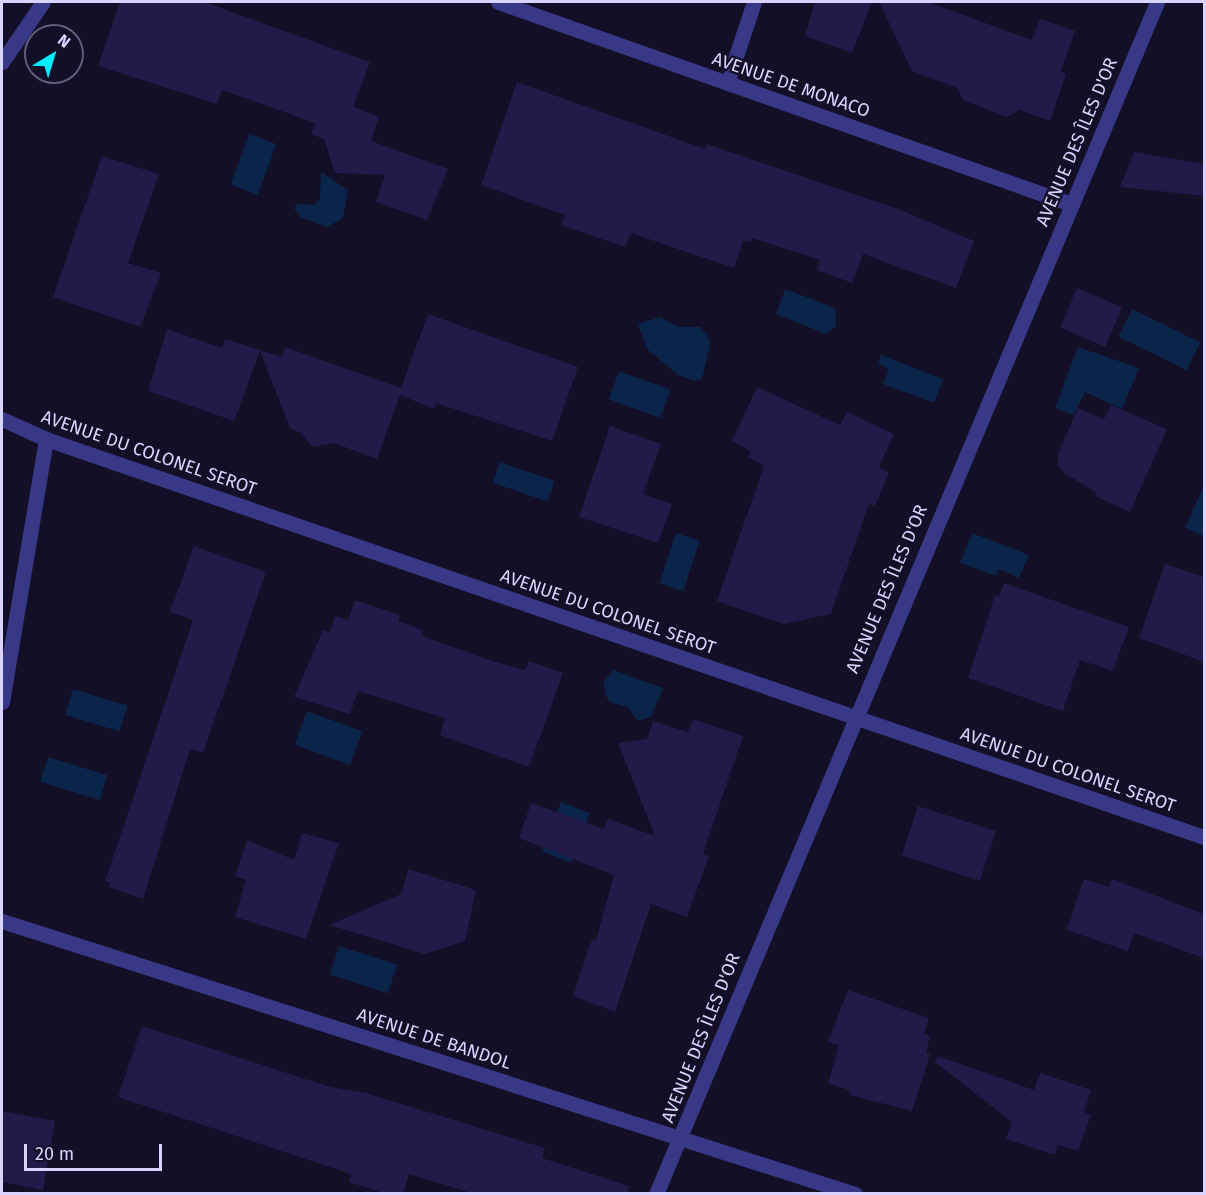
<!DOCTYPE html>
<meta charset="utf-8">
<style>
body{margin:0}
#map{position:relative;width:1206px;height:1195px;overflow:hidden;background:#120f27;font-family:"Fira Sans",sans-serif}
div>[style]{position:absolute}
.water>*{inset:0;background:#0b244a;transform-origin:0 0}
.building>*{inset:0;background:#221a48;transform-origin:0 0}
.minor>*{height:15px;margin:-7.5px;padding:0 7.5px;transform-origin:7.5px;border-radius:7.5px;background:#393887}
span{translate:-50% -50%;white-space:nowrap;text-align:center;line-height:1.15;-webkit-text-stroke:4.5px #120f27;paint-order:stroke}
.street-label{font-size:18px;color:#d8d4ff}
.frame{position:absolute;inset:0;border:3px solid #d8d4ff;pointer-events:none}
.north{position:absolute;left:24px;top:24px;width:60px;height:60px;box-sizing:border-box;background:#120f27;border:2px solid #615e7d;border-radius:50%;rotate:38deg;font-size:16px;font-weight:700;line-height:24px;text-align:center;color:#d8d4ff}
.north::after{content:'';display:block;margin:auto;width:21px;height:27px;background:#00edff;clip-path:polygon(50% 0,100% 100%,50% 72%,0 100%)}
.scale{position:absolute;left:24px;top:1144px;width:138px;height:27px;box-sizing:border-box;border:3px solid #d8d4ff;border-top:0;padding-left:8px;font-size:18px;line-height:21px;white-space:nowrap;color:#d8d4ff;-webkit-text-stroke:4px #120f27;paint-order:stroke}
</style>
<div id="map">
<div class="water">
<i style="left:249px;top:134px;width:29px;height:54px;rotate:20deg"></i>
<i style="clip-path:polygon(321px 172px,348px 190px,343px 218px,327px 227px,300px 217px,294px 208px,298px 204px,314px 205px,320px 199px)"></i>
<i style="clip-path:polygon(785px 289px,835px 308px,836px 326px,826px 334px,776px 314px)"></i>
<i style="left:1132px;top:309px;width:76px;height:31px;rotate:26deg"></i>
<i style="clip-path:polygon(660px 317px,679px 327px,700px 327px,707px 335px,710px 344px,702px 379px,696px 381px,678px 375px,647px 349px,638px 324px)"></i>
<i style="clip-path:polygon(1078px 347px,1139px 368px,1122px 409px,1085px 392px,1074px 415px,1055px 408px)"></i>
<i style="clip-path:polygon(881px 355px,943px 379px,934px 403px,883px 384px,889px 369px,878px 364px)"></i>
<i style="left:619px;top:371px;width:55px;height:30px;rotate:20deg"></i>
<i style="left:500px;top:462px;width:58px;height:22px;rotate:19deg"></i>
<i style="clip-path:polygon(1204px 485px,1204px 536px,1185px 528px)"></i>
<i style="left:676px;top:533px;width:25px;height:53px;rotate:18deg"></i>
<i style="clip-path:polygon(972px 533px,1029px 555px,1019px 578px,999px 569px,996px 576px,960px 563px)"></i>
<i style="clip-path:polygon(613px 670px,663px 688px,651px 717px,638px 721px,628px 707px,610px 702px,606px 696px,603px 683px)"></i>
<i style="left:73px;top:689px;width:57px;height:27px;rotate:17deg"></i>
<i style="left:307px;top:711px;width:59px;height:36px;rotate:20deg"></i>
<i style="left:48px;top:757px;width:62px;height:26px;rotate:17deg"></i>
<i style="left:561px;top:802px;width:31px;height:53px;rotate:21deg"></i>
<i style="left:339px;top:946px;width:61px;height:30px;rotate:18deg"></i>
</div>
<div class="building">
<i style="clip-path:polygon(120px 2px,204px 2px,370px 62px,353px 107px,379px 117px,371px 141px,448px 169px,427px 220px,376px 202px,385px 175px,335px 173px,324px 139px,311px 134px,315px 123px,222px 90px,217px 104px,98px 66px)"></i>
<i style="clip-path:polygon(815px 2px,872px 2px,852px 53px,805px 36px)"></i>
<i style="clip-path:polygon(879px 2px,928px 2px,1032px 40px,1040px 19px,1075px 31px,1061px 71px,1066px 74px,1050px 121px,1020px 110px,1007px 117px,963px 100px,957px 88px,912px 71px)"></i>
<i style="clip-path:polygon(517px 82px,705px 149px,707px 144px,901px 210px,974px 241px,956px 288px,863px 254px,852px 283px,817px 270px,820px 260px,752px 238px,751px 243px,743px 240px,734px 268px,631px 233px,625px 247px,561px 225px,565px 215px,481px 185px)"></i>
<i style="clip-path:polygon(1134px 152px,1204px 164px,1204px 196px,1120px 187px)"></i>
<i style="clip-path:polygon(102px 156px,159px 174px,128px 263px,161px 273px,140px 327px,53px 297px)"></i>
<i style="left:1077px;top:288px;width:49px;height:43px;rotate:23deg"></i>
<i style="clip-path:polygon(428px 314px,578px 367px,552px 441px,436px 403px,434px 409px,400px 395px,377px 459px,334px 443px,312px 447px,301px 433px,290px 428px,260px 351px,234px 421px,148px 391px,167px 329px,222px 348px,225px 339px,282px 357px,285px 347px,401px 388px)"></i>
<i style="clip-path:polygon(757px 387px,840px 425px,847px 412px,894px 434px,879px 467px,889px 473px,875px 506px,869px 503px,831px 614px,783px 624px,717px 601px,764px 466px,748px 457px,751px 451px,732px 441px)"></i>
<i style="clip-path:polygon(1111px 405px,1167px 429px,1130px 512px,1095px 496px,1096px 492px,1064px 473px,1058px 465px,1058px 454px,1078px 408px,1104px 419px)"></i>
<i style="clip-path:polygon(610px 426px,661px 444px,643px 494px,672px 504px,658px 543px,579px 517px)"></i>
<i style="clip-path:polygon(194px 546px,266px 572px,203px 753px,190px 749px,143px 899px,109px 887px,110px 882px,105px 881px,193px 620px,170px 612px)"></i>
<i style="clip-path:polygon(1165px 564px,1204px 577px,1204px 662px,1139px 638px)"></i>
<i style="clip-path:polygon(1004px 583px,1129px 627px,1113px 671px,1080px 660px,1063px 711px,968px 678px,995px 595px,999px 597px)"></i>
<i style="clip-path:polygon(355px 600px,400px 615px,398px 621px,423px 630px,422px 636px,492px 661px,525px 670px,529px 661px,563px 673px,529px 767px,440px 735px,445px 718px,358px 691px,350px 714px,294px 697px,323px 630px,330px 632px,335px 616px,348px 620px)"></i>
<i style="clip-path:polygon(693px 719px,743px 736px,703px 854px,709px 856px,687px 917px,651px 904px,615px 1012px,573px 996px,592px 939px,596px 940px,614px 875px,519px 838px,531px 803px,604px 829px,608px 819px,655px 836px,618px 743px,647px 739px,653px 721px,688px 732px)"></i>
<i style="left:918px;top:806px;width:82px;height:52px;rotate:18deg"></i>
<i style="clip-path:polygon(302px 833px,339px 843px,306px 939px,235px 917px,246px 880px,235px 876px,247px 840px,294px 860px)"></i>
<i style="clip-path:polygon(408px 869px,476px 890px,465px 941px,425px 954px,329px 925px,401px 894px)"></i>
<i style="clip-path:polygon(1084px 879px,1109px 887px,1112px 879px,1204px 914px,1204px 958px,1134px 933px,1128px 951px,1067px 930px)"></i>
<i style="clip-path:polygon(848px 990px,929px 1018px,924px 1034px,930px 1036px,926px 1053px,930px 1054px,912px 1111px,850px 1095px,849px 1090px,828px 1083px,839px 1045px,828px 1042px)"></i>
<i style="clip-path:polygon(142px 1026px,330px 1087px,366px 1093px,545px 1148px,542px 1158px,629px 1186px,628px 1194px,475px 1194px,409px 1174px,403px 1194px,387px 1194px,349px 1182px,351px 1174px,118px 1097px)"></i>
<i style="clip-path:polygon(938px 1056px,1034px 1090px,1040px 1073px,1091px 1090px,1084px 1112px,1091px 1115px,1078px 1151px,1058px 1145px,1055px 1155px,1006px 1139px,1012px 1122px,935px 1062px)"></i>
<i style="clip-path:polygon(2px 1111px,55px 1121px,43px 1190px,2px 1182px)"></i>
</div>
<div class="minor">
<i style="left:498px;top:2px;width:608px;rotate:19.42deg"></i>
<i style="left:2px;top:62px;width:73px;rotate:-55.7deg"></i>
<i style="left:727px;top:83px;width:85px;rotate:-71.6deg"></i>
<i style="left:2px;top:419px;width:48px;rotate:24.4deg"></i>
<i style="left:46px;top:439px;width:1224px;rotate:18.97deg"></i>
<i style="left:2px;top:702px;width:267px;rotate:-80.5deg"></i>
<i style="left:2px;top:921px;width:896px;rotate:17.75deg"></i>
<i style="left:656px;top:1194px;width:1293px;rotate:-67.2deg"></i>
</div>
<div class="street-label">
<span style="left:791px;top:85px;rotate:19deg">AVENUE DE MONACO</span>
<span style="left:1077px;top:142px;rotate:-67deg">AVENUE DES ÎLES D'OR</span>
<span style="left:149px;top:453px;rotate:19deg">AVENUE DU COLONEL SEROT</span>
<span style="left:887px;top:589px;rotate:-67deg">AVENUE DES ÎLES D'OR</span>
<span style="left:608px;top:612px;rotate:19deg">AVENUE DU COLONEL SEROT</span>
<span style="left:1068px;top:770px;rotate:19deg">AVENUE DU COLONEL SEROT</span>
<span style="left:701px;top:1038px;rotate:-68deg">AVENUE DES ÎLES D'OR</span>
<span style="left:434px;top:1039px;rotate:18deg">AVENUE DE BANDOL</span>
</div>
<div class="frame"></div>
<div class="north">N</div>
<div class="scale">20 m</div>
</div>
